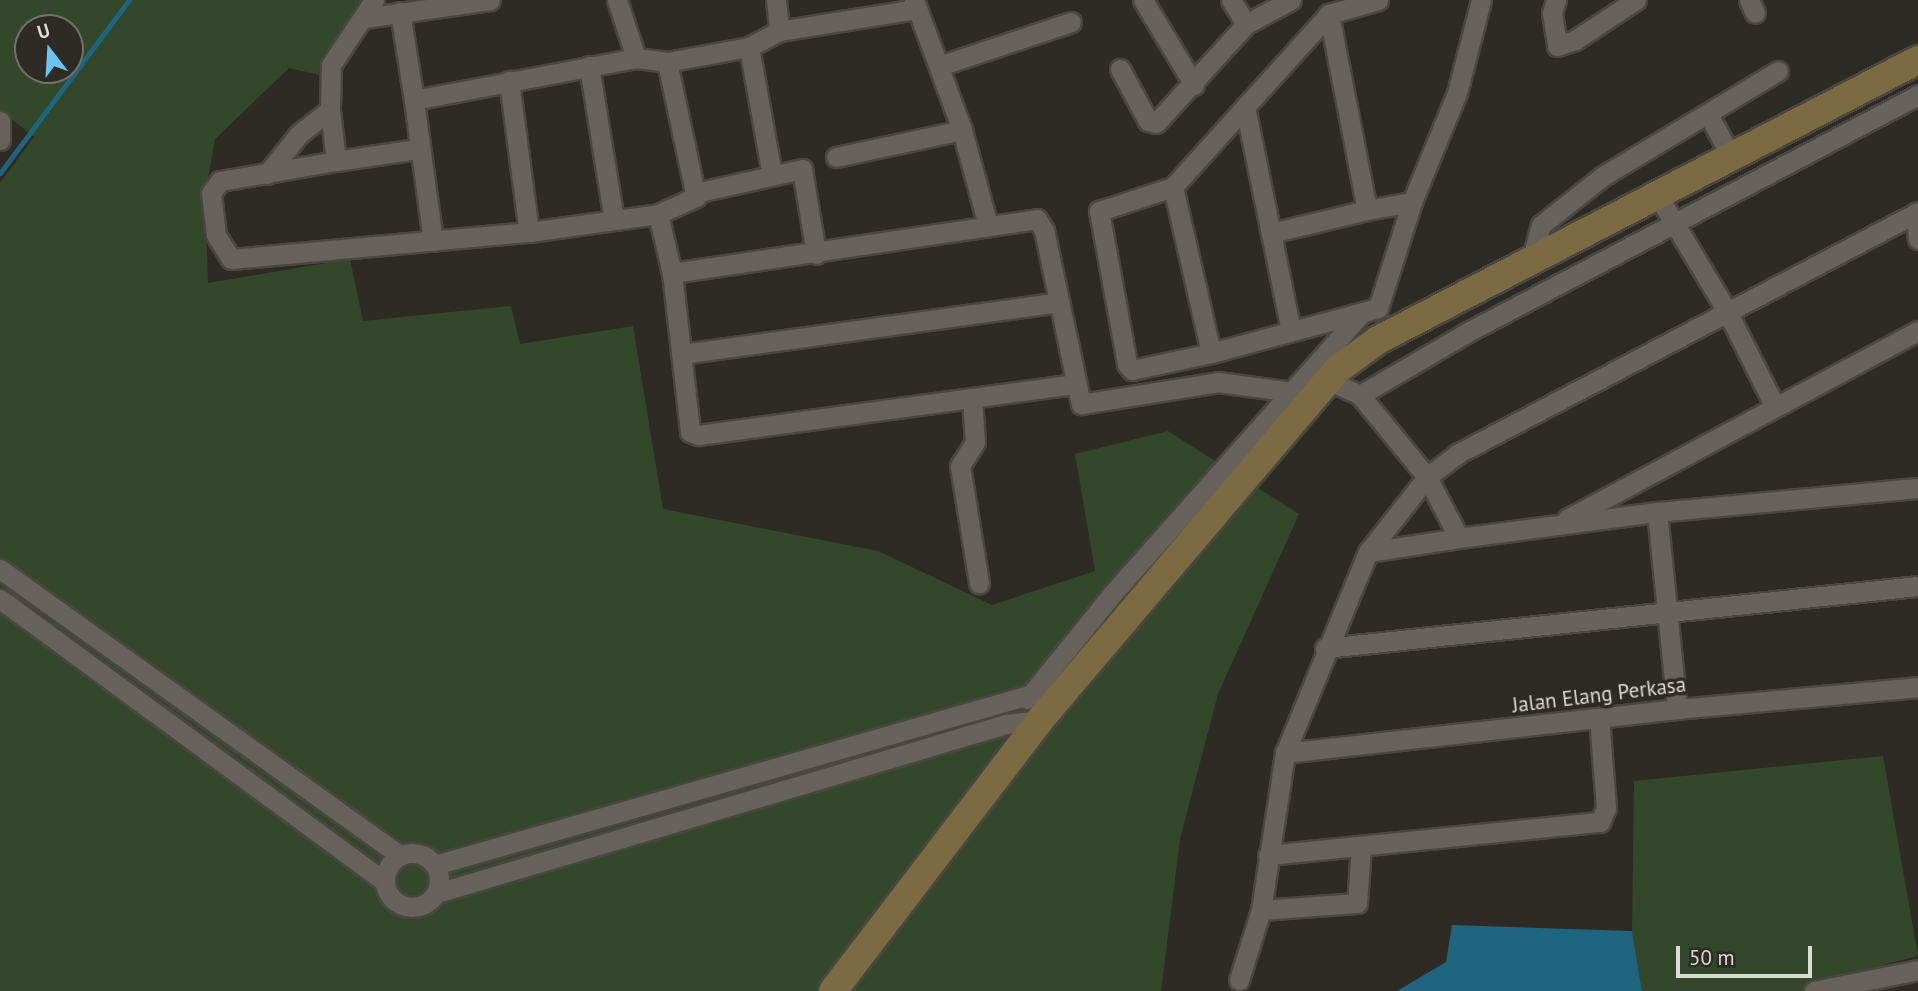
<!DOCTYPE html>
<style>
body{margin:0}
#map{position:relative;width:1918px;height:991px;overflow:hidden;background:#2e2a24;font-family:"PT Sans",sans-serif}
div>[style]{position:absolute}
.green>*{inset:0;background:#33482a}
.water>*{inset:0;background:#1f657f}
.stream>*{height:5px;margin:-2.5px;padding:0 2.5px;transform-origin:2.5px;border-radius:2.5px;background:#1f657f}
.roads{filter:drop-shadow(2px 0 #4a4742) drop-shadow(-2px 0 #4a4742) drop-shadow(0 2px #4a4742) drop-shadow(0 -2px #4a4742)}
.street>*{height:19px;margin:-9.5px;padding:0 9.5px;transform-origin:9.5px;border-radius:9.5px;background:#67625b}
.street>.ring{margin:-9.5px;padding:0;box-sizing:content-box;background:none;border:19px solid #67625b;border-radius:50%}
.secondary>*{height:28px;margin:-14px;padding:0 14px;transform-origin:14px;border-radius:14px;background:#7b6a42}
span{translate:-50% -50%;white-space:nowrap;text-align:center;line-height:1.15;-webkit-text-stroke:7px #2e2a24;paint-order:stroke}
.street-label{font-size:21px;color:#dddbd7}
.north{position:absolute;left:14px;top:14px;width:70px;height:70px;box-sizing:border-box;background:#2e2a24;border:2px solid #74716c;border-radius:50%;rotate:343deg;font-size:19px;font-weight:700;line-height:28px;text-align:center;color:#dddbd7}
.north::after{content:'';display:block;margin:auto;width:24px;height:32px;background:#6bc3f2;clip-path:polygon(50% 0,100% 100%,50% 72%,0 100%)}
.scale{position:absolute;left:1676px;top:946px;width:136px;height:32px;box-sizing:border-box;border:4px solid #dddbd7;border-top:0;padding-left:9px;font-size:21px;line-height:24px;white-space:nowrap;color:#dddbd7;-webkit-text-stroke:5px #2e2a24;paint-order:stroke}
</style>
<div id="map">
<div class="green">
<i style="clip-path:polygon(evenodd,0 0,362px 0,320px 75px,289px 68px,215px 139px,205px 195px,208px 283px,350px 259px,363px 321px,511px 306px,520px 344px,633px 326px,663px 509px,878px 551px,992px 605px,1095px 571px,1075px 454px,1168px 431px,1299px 514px,1218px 694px,1180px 839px,1161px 991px,0 991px,0 183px,34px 137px,0 110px,0 0,28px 28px,70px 28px,70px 70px,28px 70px,28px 28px)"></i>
<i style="clip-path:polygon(1883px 756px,1918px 956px,1845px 975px,1847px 991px,1642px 991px,1632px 931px,1634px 781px)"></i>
</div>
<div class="water">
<i style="clip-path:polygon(1452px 925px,1632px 931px,1642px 991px,1397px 991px,1446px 962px)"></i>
</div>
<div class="stream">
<i style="left:0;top:173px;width:216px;rotate:-53.3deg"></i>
</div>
<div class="roads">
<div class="street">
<i style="left:374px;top:0;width:78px;rotate:123.5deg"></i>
<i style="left:331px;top:65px;width:45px;rotate:91.3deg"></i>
<i style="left:330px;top:110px;width:51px;rotate:83.3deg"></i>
<i style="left:336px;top:161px;width:118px;rotate:170.2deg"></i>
<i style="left:220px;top:181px;width:15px;rotate:127deg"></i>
<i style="left:211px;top:193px;width:42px;rotate:83.2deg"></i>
<i style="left:216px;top:235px;width:28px;rotate:58deg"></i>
<i style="left:231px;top:259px;width:299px;rotate:-5.2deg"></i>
<i style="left:529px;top:232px;width:130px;rotate:-7.9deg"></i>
<i style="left:617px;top:0;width:61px;rotate:71.9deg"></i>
<i style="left:636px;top:58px;width:31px;rotate:7deg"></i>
<i style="left:667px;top:62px;width:138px;rotate:77.9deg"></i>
<i style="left:696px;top:197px;width:42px;rotate:155.9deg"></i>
<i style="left:658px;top:214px;width:61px;rotate:76.7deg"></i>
<i style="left:672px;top:273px;width:160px;rotate:83.5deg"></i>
<i style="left:690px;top:432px;width:9px;rotate:21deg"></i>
<i style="left:698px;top:435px;width:381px;rotate:-7.7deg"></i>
<i style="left:776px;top:0;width:31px;rotate:84deg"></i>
<i style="left:914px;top:0;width:139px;rotate:69.7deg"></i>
<i style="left:962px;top:130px;width:99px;rotate:74.8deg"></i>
<i style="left:1143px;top:0;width:99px;rotate:59deg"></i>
<i style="left:1231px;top:0;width:28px;rotate:58deg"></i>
<i style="left:1556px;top:0;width:14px;rotate:107deg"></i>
<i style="left:1552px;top:13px;width:33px;rotate:81deg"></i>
<i style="left:1557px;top:46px;width:19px;rotate:-18deg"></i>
<i style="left:1575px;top:40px;width:73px;rotate:-33.3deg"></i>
<i style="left:1749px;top:0;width:14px;rotate:65deg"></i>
<i style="left:400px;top:12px;width:89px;rotate:81deg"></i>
<i style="left:364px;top:18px;width:127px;rotate:-8.1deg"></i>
<i style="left:749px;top:47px;width:130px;rotate:79.8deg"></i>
<i style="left:667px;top:62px;width:83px;rotate:-10.4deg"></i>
<i style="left:749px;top:47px;width:34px;rotate:-28deg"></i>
<i style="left:779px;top:31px;width:140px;rotate:-9.1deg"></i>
<i style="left:589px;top:66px;width:156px;rotate:80.8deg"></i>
<i style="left:939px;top:66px;width:139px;rotate:-18.4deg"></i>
<i style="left:1120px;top:69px;width:59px;rotate:61.7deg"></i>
<i style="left:1148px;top:121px;width:8px;rotate:14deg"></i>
<i style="left:1156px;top:123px;width:134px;rotate:-47.7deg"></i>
<i style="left:1246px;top:24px;width:51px;rotate:-28.1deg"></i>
<i style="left:509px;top:81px;width:152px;rotate:82.5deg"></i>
<i style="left:1245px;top:107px;width:125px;rotate:-47.9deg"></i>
<i style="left:1329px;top:14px;width:51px;rotate:-15.9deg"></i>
<i style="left:1708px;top:114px;width:50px;rotate:61.4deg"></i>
<i style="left:0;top:121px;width:19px;rotate:90deg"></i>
<i style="left:836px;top:157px;width:129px;rotate:-12.1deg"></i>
<i style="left:336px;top:161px;width:82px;rotate:-8.4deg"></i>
<i style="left:267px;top:174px;width:51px;rotate:-51.3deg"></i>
<i style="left:299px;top:134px;width:39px;rotate:-38deg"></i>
<i style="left:1173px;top:187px;width:170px;rotate:77.1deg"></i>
<i style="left:695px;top:193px;width:110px;rotate:-12.6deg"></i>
<i style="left:802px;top:169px;width:86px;rotate:80.6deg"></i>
<i style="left:1658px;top:196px;width:136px;rotate:59.1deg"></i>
<i style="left:1728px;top:313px;width:103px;rotate:63.4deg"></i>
<i style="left:1367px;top:210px;width:46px;rotate:-10.1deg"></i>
<i style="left:1916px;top:213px;width:26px;rotate:86deg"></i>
<i style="left:1271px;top:233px;width:99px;rotate:-13.5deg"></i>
<i style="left:1367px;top:210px;width:200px;rotate:-101deg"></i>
<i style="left:433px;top:241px;width:142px;rotate:-97.7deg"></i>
<i style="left:414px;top:100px;width:226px;rotate:-10.7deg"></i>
<i style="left:1539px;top:256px;width:10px;rotate:-114deg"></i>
<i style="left:1535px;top:247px;width:23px;rotate:-75deg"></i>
<i style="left:1541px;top:225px;width:79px;rotate:-38.3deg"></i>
<i style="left:1603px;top:176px;width:204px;rotate:-31deg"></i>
<i style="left:672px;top:273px;width:369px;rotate:-8.4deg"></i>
<i style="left:1037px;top:219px;width:13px;rotate:58deg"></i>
<i style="left:1044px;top:230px;width:178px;rotate:78deg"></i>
<i style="left:1081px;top:404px;width:139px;rotate:-9.1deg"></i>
<i style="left:1218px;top:382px;width:76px;rotate:7.6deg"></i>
<i style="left:1293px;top:392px;width:20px;rotate:37deg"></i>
<i style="left:1291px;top:331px;width:229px;rotate:-101.6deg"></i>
<i style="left:1245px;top:107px;width:108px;rotate:132deg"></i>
<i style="left:1173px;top:187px;width:78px;rotate:162deg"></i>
<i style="left:1099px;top:211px;width:156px;rotate:79.6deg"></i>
<i style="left:1127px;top:364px;width:8px;rotate:50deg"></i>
<i style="left:1132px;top:370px;width:81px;rotate:-12.1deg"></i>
<i style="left:1211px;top:353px;width:173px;rotate:-15.1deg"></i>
<i style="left:1378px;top:308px;width:111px;rotate:-72.2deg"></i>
<i style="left:1412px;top:202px;width:118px;rotate:-67.6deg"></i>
<i style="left:1457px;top:93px;width:96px;rotate:-75.5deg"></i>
<i style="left:681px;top:354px;width:382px;rotate:-7.8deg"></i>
<i style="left:1360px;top:395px;width:123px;rotate:-30.3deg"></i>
<i style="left:1466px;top:333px;width:511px;rotate:-27.77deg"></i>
<i style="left:972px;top:399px;width:43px;rotate:86deg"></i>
<i style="left:975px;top:442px;width:28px;rotate:122deg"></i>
<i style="left:960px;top:466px;width:119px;rotate:80.8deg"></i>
<i style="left:1657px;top:512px;width:198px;rotate:84.2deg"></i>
<i style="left:1567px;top:519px;width:398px;rotate:-28.2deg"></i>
<i style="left:1459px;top:538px;width:200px;rotate:-7.5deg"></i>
<i style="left:1657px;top:512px;width:262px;rotate:-5.3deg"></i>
<i style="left:1368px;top:552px;width:92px;rotate:-8.7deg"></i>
<i style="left:1459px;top:538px;width:69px;rotate:-117.7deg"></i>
<i style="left:1427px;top:477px;width:38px;rotate:-37deg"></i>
<i style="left:1457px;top:454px;width:521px;rotate:-27.7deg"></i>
<i style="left:0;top:569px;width:492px;rotate:35.6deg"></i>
<i style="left:0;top:599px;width:476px;rotate:36.3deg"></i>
<i style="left:1325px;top:648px;width:596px;rotate:-5.97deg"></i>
<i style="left:1027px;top:699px;width:136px;rotate:-50.9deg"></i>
<i style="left:1113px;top:593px;width:375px;rotate:-48.4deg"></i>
<i style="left:1285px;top:753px;width:394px;rotate:-6.4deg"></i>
<i style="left:1677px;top:709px;width:242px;rotate:-5.2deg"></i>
<i class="ring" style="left:385px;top:853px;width:35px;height:35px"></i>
<i style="left:1268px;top:855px;width:334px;rotate:-5.7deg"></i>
<i style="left:1600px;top:822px;width:15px;rotate:-67deg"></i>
<i style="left:1606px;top:808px;width:90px;rotate:-94.4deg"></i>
<i style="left:435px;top:865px;width:618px;rotate:-15.97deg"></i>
<i style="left:1029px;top:695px;width:35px;rotate:-8deg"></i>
<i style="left:437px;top:893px;width:594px;rotate:-16.54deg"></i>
<i style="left:1006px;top:724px;width:34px;rotate:-7deg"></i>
<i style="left:1261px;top:910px;width:96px;rotate:-4.2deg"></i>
<i style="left:1357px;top:903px;width:56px;rotate:-85.9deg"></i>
<i style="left:1239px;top:980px;width:73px;rotate:-72.6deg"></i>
<i style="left:1261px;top:910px;width:159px;rotate:-81.3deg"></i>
<i style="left:1285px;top:753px;width:217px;rotate:-67.6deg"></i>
<i style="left:1368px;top:552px;width:95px;rotate:-51.8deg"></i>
<i style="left:1427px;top:477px;width:106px;rotate:-129.3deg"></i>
<i style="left:1360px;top:395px;width:54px;rotate:-154.9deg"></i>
<i style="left:1814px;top:991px;width:106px;rotate:-11.4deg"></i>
</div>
<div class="secondary">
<i style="left:833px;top:991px;width:341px;rotate:-52.6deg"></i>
<i style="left:1040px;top:720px;width:459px;rotate:-49.7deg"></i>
<i style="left:1337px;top:370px;width:51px;rotate:-36.2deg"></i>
<i style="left:1378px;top:340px;width:608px;rotate:-27.41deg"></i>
</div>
</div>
<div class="street-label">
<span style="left:1599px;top:695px;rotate:-7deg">Jalan Elang Perkasa</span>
</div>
<div class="north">U</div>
<div class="scale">50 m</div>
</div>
